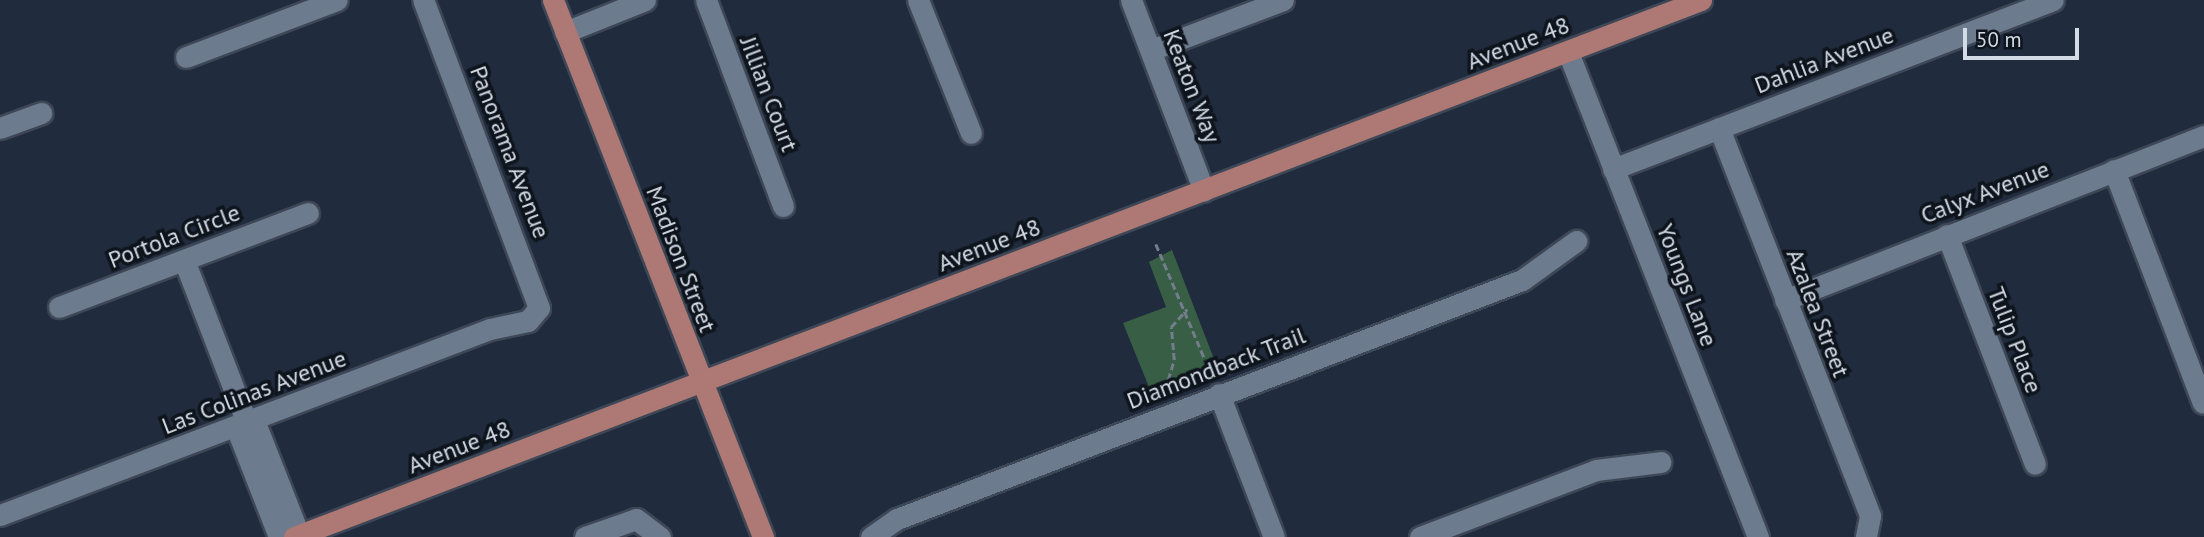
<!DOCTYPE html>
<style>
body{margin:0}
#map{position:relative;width:2204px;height:537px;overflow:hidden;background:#202b3d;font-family:"PT Sans",sans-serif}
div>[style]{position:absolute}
.green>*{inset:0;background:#385e46}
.path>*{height:2.5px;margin-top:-1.25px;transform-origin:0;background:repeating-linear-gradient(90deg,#737d8c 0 7px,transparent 0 10.5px)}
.roads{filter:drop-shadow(2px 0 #3e4756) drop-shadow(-2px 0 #3e4756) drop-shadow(0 2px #3e4756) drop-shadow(0 -2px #3e4756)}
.minor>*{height:21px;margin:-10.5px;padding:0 10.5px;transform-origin:10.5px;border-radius:10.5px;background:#6d7b8f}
.major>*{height:21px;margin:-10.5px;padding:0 10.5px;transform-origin:10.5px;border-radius:10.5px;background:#ae7874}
span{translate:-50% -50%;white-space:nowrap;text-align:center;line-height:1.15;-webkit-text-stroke:7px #0e141b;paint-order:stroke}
.street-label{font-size:24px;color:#d3dbe6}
.scale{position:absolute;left:1963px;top:28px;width:116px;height:32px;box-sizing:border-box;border:4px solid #d3dbe6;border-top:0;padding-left:9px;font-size:21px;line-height:24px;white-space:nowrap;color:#d3dbe6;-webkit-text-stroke:5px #0e141b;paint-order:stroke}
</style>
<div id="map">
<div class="green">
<i style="clip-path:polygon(1172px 250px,1219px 372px,1153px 397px,1123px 323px,1166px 307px,1149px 262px)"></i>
</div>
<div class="path">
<i style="left:1156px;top:244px;width:146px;rotate:67deg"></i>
<i style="left:1162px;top:400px;width:42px;rotate:-73.3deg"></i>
<i style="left:1174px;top:360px;width:33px;rotate:-95deg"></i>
<i style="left:1171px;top:327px;width:24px;rotate:-48deg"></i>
</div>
<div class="roads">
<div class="minor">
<i style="left:706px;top:0;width:220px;rotate:69.5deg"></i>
<i style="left:918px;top:0;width:143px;rotate:68.3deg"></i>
<i style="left:1131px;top:0;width:204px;rotate:69.1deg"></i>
<i style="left:565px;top:32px;width:86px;rotate:-21.8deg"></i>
<i style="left:1151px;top:50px;width:141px;rotate:-20.7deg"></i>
<i style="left:1568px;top:52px;width:521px;rotate:68.61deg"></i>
<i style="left:186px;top:57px;width:161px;rotate:-20.7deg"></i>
<i style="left:0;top:128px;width:44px;rotate:-20.1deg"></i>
<i style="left:1719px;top:128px;width:416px;rotate:68.7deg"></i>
<i style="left:1870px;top:516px;width:21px;rotate:101deg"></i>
<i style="left:1613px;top:169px;width:471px;rotate:-21deg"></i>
<i style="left:2114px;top:170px;width:249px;rotate:69.1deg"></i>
<i style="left:1947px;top:235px;width:245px;rotate:69deg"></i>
<i style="left:184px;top:260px;width:175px;rotate:68.9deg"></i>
<i style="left:1785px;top:300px;width:450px;rotate:-21.4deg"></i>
<i style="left:59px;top:307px;width:266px;rotate:-20.7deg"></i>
<i style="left:1219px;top:394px;width:153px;rotate:69deg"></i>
<i style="left:254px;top:420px;width:123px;rotate:68.6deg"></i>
<i style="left:236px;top:427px;width:118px;rotate:68.6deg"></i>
<i style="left:0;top:515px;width:524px;rotate:-20.79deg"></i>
<i style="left:490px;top:329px;width:39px;rotate:-12deg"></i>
<i style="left:528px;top:321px;width:17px;rotate:-50deg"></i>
<i style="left:539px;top:308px;width:329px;rotate:-110.6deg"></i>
<i style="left:585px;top:537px;width:54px;rotate:-19.4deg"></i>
<i style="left:636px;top:519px;width:30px;rotate:37deg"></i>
<i style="left:871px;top:537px;width:32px;rotate:-35deg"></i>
<i style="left:897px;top:519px;width:669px;rotate:-20.93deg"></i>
<i style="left:1522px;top:280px;width:67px;rotate:-35.8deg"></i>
<i style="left:1420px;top:537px;width:188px;rotate:-20.8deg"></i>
<i style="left:1596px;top:470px;width:65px;rotate:-7deg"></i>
</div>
<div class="major">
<i style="left:553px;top:0;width:577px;rotate:68.64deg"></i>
<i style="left:294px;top:537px;width:1506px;rotate:-20.89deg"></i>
</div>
</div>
<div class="street-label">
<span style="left:1518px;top:43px;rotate:-21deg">Avenue 48</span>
<span style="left:1824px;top:60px;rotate:-21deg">Dahlia Avenue</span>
<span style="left:1192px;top:86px;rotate:69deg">Keaton Way</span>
<span style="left:769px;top:94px;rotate:69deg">Jillian Court</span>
<span style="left:510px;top:152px;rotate:69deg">Panorama Avenue</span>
<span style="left:1985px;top:192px;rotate:-21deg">Calyx Avenue</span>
<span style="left:174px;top:236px;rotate:-21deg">Portola Circle</span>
<span style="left:989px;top:245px;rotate:-21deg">Avenue 48</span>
<span style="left:681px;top:259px;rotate:69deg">Madison Street</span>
<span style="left:1687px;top:285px;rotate:69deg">Youngs Lane</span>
<span style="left:1818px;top:313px;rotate:69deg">Azalea Street</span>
<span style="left:2015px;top:340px;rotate:69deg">Tulip Place</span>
<span style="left:1216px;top:368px;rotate:-21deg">Diamondback Trail</span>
<span style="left:254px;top:392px;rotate:-21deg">Las Colinas Avenue</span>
<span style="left:459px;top:447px;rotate:-21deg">Avenue 48</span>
</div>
<div class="scale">50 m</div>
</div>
